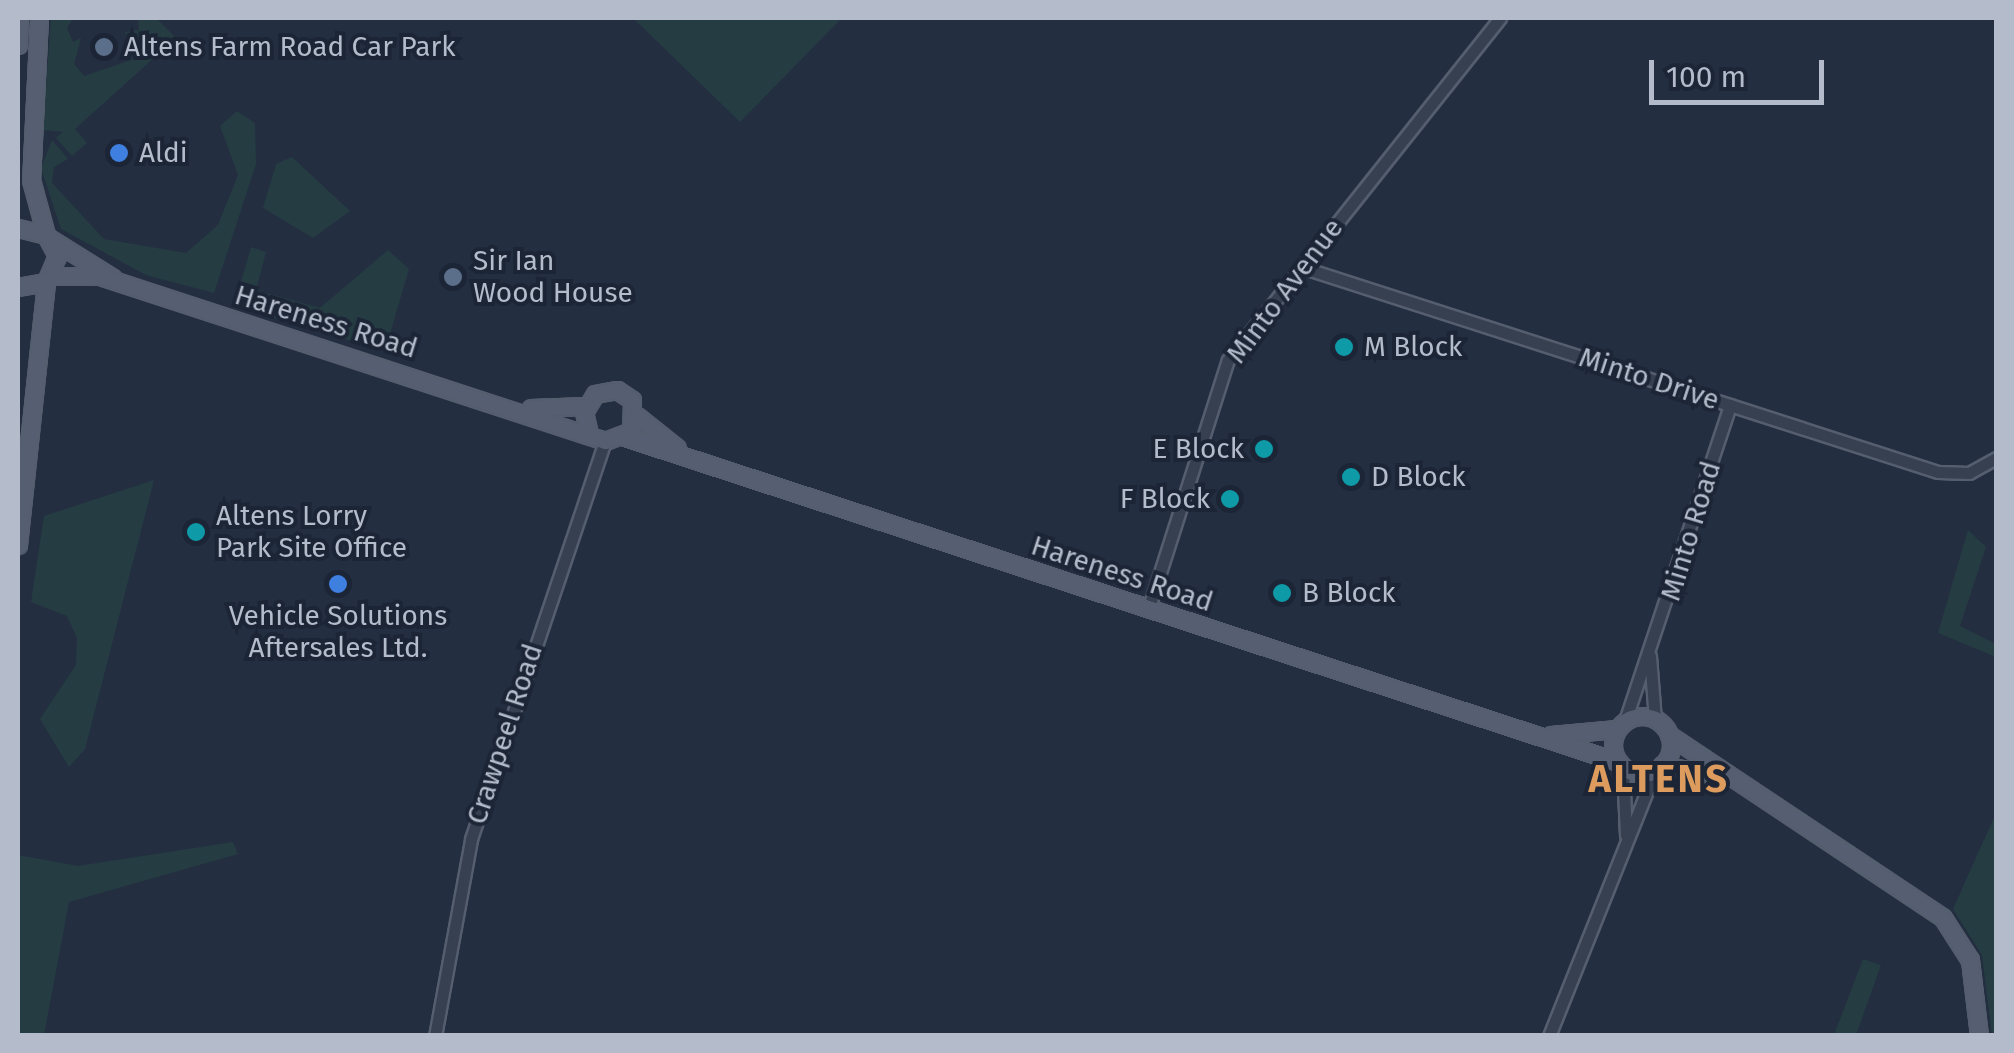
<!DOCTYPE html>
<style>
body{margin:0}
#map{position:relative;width:2014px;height:1053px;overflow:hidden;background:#232e41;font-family:"Fira Sans",sans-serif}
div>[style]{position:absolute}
.green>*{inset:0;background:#253d42}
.roads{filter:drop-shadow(2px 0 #555e6e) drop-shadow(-2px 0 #555e6e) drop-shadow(0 2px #555e6e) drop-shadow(0 -2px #555e6e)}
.minor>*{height:11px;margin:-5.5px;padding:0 5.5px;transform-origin:5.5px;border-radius:5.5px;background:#374051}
.major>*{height:15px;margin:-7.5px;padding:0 7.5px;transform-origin:7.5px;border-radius:7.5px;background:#555f71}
.major>.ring{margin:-7.5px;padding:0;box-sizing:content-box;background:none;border:15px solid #555f71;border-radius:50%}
.dots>*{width:28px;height:28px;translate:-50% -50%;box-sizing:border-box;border:5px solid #1c2536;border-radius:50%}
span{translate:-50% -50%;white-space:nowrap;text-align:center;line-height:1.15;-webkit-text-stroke:8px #1c2536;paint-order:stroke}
.poi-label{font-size:28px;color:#b4bbcb}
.left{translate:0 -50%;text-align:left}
.right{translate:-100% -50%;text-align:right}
.street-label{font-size:28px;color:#b4bbcb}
.district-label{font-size:38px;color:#dd9c5d;font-weight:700;letter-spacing:2.5px}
.frame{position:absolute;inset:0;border:20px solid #b4bbcb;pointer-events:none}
.scale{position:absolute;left:1649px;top:60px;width:175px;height:45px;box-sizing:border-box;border:5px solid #b4bbcb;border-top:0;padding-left:12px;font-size:30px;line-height:35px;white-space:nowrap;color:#b4bbcb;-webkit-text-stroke:8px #1c2536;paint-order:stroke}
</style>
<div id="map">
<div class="green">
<i style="clip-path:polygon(51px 18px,73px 18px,67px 28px,73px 42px,81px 38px,74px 64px,84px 76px,134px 59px,125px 32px,139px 30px,138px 18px,156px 18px,176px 38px,75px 129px,87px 143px,72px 156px,56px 138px,63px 132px,43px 130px)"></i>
<i style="clip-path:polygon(633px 18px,842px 18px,740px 122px)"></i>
<i style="clip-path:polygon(237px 111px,255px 123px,256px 164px,214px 293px,146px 275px,61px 229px,41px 168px,52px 140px,68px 159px,54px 167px,52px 183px,104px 239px,186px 253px,218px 225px,238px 175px,220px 126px)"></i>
<i style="clip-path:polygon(292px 157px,350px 211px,313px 238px,263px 208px,276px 164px)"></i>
<i style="clip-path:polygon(251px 247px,266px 252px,256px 290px,320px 308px,388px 250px,409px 269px,385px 351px,244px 309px,237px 296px)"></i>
<i style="clip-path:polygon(154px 480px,85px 749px,69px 767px,40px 719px,76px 665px,77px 638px,67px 616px,31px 602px,44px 516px)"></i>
<i style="clip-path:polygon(1968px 530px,1986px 547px,1960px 626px,1996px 644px,1996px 657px,1938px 633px)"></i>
<i style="clip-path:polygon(1996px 813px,1996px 1035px,1992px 1036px,1982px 955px,1953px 909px)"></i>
<i style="clip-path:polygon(233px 842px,238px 854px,69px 902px,44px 1035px,18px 1035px,18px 855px,78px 866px)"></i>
<i style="clip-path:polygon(1863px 959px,1881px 965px,1856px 1035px,1834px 1035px)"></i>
</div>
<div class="roads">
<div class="minor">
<i style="left:1301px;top:267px;width:669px;rotate:17.84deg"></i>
<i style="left:1938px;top:472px;width:31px;rotate:2deg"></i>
<i style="left:1969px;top:473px;width:31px;rotate:-29deg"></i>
<i style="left:1149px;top:607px;width:259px;rotate:-72.3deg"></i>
<i style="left:1228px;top:360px;width:437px;rotate:-51.5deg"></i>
<i style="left:1650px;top:656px;width:63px;rotate:85.5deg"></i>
<i style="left:1625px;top:721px;width:333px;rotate:-71.6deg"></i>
<i style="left:1623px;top:767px;width:68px;rotate:87.5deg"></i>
<i style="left:435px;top:1036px;width:200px;rotate:-79.6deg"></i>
<i style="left:471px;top:839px;width:420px;rotate:-71.4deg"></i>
<i style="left:1549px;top:1036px;width:285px;rotate:-68.2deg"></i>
</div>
<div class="major">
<i style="left:39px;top:18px;width:162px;rotate:92.8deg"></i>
<i style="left:31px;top:180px;width:57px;rotate:74.7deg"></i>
<i style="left:18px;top:45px;width:27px;rotate:-88deg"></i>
<i style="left:18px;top:228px;width:29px;rotate:14deg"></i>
<i style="left:46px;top:235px;width:24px;rotate:62deg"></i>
<i style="left:57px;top:256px;width:28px;rotate:113deg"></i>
<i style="left:46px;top:282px;width:28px;rotate:170deg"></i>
<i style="left:49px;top:238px;width:75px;rotate:32deg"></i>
<i style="left:51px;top:276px;width:49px"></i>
<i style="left:100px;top:276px;width:531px;rotate:18.09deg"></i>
<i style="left:605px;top:441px;width:28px;rotate:-21deg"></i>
<i style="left:631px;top:431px;width:31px;rotate:-88deg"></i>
<i style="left:632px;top:400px;width:18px;rotate:-146deg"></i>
<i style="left:617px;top:390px;width:22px;rotate:170deg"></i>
<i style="left:595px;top:394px;width:21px;rotate:121deg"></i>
<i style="left:584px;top:412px;width:18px;rotate:77deg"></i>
<i style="left:531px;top:408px;width:55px;rotate:-2.1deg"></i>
<i style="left:637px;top:416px;width:51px;rotate:38.7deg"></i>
<i style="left:625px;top:437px;width:1045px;rotate:18.12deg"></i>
<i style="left:18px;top:545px;width:264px;rotate:-83.9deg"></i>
<i class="ring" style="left:1613px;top:716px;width:43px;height:43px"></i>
<i style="left:1551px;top:735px;width:66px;rotate:-5.2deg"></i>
<i style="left:1669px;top:735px;width:329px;rotate:33.7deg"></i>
<i style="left:1943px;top:918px;width:50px;rotate:57.3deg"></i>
<i style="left:1970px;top:960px;width:77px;rotate:83.2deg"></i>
<i style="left:1662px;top:765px;width:68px;rotate:11deg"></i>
</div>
</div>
<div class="dots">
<i style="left:104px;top:47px;background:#5c6f8a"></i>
<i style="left:119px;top:153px;background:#3f7fe0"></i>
<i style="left:453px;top:277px;background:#5c6f8a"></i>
<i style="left:1344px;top:347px;background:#0f9aa8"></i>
<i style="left:1264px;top:449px;background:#0f9aa8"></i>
<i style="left:1351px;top:477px;background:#0f9aa8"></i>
<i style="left:1230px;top:499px;background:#0f9aa8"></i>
<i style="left:196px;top:532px;background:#0f9aa8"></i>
<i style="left:338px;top:584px;background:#3f7fe0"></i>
<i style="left:1282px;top:593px;background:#0f9aa8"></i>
</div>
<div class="poi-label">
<span class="left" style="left:124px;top:47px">Altens Farm Road Car Park</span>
<span class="left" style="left:139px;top:153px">Aldi</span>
<span class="left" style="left:473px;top:277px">Sir Ian<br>Wood House</span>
<span class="left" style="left:1364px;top:347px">M Block</span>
<span class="right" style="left:1244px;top:449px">E Block</span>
<span class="left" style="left:1371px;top:477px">D Block</span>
<span class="right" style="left:1210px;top:499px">F Block</span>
<span class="left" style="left:216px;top:532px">Altens Lorry<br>Park Site Office</span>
<span class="left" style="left:1302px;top:593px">B Block</span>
<span style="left:338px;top:632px">Vehicle Solutions<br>Aftersales Ltd.</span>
</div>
<div class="street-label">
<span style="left:1285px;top:291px;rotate:-53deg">Minto Avenue</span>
<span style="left:326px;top:322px;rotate:17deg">Hareness Road</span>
<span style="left:1649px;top:379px;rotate:18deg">Minto Drive</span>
<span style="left:1691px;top:531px;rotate:-73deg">Minto Road</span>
<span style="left:1122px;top:574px;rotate:18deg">Hareness Road</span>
<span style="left:505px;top:734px;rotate:-72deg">Crawpeel Road</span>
</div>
<div class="district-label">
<span style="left:1659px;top:780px">ALTENS</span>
</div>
<div class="frame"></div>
<div class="scale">100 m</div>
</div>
